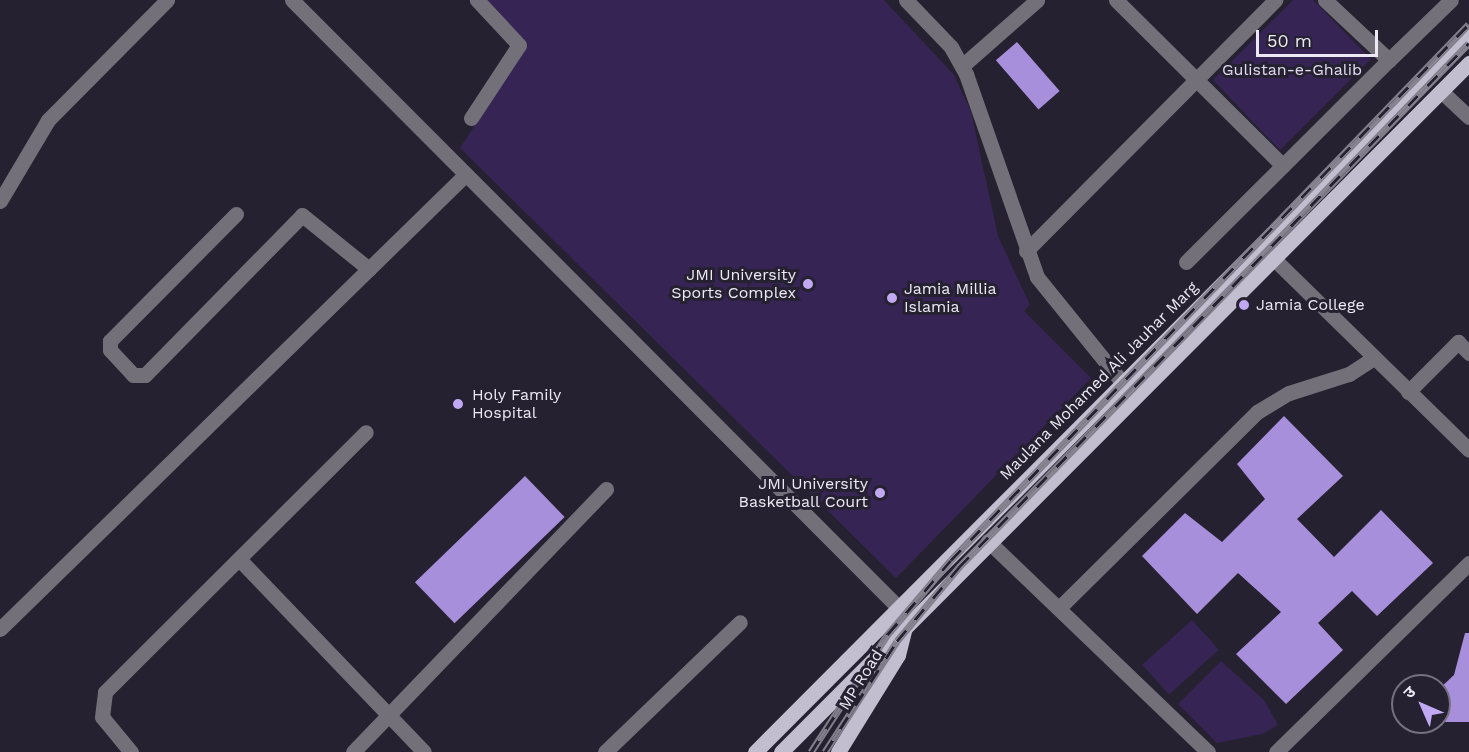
<!DOCTYPE html>
<meta charset="utf-8">
<style>
body{margin:0}
#map{position:relative;width:1469px;height:752px;overflow:hidden;background:#262130;font-family:"Work Sans","Noto Sans Devanagari",sans-serif}
div>[style]{position:absolute}
.green>*{inset:0;background:#362455;transform-origin:0 0}
.building>*{inset:0;background:#a88fdb;transform-origin:0 0}
.minor>*{height:15px;margin:-7.5px;padding:0 7.5px;transform-origin:7.5px;border-radius:7.5px;background:#737079}
.major>*{height:15px;margin:-7.5px;padding:0 7.5px;transform-origin:7.5px;border-radius:7.5px;background:#c2becf}
.rail>*{height:7px;margin-top:-3.5px;transform-origin:0;background:repeating-linear-gradient(90deg,#262130 0 14px,#827e8b 0 28px);box-sizing:border-box;border-block:2px solid #827e8b}
.dots>*{width:16px;height:16px;translate:-50% -50%;box-sizing:border-box;border:3px solid #262130;border-radius:50%}
span{translate:-50% -50%;white-space:nowrap;text-align:center;line-height:1.15;-webkit-text-stroke:6px #262130;paint-order:stroke}
.park-label{font-size:16px;color:#e1dbf0}
.poi-label{font-size:16px;color:#ece9f4}
.right{translate:-100% -50%;text-align:right}
.left{translate:0 -50%;text-align:left}
.street-label{font-size:16px;color:#ece9f4}
.north{position:absolute;left:1391px;top:674px;width:60px;height:60px;box-sizing:border-box;background:#262130;border:2px solid #75717e;border-radius:50%;rotate:315deg;font-size:16px;font-weight:700;line-height:24px;text-align:center;color:#ece9f4}
.north::after{content:'';display:block;margin:auto;width:21px;height:27px;background:#c0a8f3;clip-path:polygon(50% 0,100% 100%,50% 72%,0 100%)}
.scale{position:absolute;left:1256px;top:30px;width:122px;height:27px;box-sizing:border-box;border:3px solid #ece9f4;border-top:0;padding-left:8px;font-size:18px;line-height:21px;white-space:nowrap;color:#ece9f4;-webkit-text-stroke:4px #262130;paint-order:stroke}
</style>
<div id="map">
<div class="green">
<i style="clip-path:polygon(483px 0,884px 0,954px 75px,971px 112px,998px 236px,1030px 305px,1024px 311px,1091px 378px,896px 578px,460px 148px,528px 45px)"></i>
<i style="clip-path:polygon(1293px 0,1313px 0,1371px 59px,1280px 150px,1213px 80px)"></i>
<i style="left:1192px;top:620px;width:40px;height:67px;rotate:48deg"></i>
<i style="clip-path:polygon(1221px 661px,1264px 700px,1278px 725px,1262px 734px,1217px 743px,1178px 704px)"></i>
</div>
<div class="building">
<i style="left:1017px;top:42px;width:65px;height:28px;rotate:49deg"></i>
<i style="clip-path:polygon(1284px 416px,1343px 476px,1297px 519px,1334px 557px,1381px 510px,1433px 563px,1377px 616px,1352px 591px,1318px 623px,1343px 650px,1286px 704px,1236px 654px,1281px 612px,1238px 573px,1197px 614px,1142px 556px,1185px 513px,1222px 542px,1265px 499px,1237px 464px)"></i>
<i style="left:525px;top:476px;width:57px;height:153px;rotate:46deg"></i>
<i style="clip-path:polygon(1465px 633px,1469px 633px,1469px 722px,1439px 722px,1439px 689px,1454px 675px)"></i>
</div>
<div class="minor">
<i style="left:292px;top:0;width:861px;rotate:45.05deg"></i>
<i style="left:906px;top:0;width:65px;rotate:46.2deg"></i>
<i style="left:951px;top:47px;width:31px;rotate:61deg"></i>
<i style="left:966px;top:74px;width:215px;rotate:70.7deg"></i>
<i style="left:1037px;top:277px;width:135px;rotate:51deg"></i>
<i style="left:1116px;top:0;width:235px;rotate:44.8deg"></i>
<i style="left:1325px;top:0;width:88px;rotate:43.2deg"></i>
<i style="left:1389px;top:60px;width:86px;rotate:-44.1deg"></i>
<i style="left:962px;top:66px;width:100px;rotate:-41.3deg"></i>
<i style="left:1441px;top:91px;width:38px;rotate:43deg"></i>
<i style="left:471px;top:118px;width:87px;rotate:-56.7deg"></i>
<i style="left:519px;top:45px;width:62px;rotate:-133deg"></i>
<i style="left:0;top:201px;width:94px;rotate:-59.3deg"></i>
<i style="left:48px;top:120px;width:169px;rotate:-45.2deg"></i>
<i style="left:236px;top:214px;width:179px;rotate:134.8deg"></i>
<i style="left:110px;top:341px;width:9px;rotate:90deg"></i>
<i style="left:110px;top:350px;width:34px;rotate:47deg"></i>
<i style="left:133px;top:375px;width:12px"></i>
<i style="left:145px;top:375px;width:224px;rotate:-45.5deg"></i>
<i style="left:302px;top:215px;width:86px;rotate:38.9deg"></i>
<i style="left:1026px;top:251px;width:354px;rotate:-45.2deg"></i>
<i style="left:1273px;top:258px;width:274px;rotate:44.4deg"></i>
<i style="left:1186px;top:262px;width:286px;rotate:-44.9deg"></i>
<i style="left:1408px;top:392px;width:71px;rotate:-45deg"></i>
<i style="left:1458px;top:342px;width:16px;rotate:45deg"></i>
<i style="left:988px;top:541px;width:305px;rotate:43.8deg"></i>
<i style="left:239px;top:559px;width:267px;rotate:46.2deg"></i>
<i style="left:1059px;top:608px;width:279px;rotate:-44.7deg"></i>
<i style="left:1257px;top:412px;width:37px;rotate:-31deg"></i>
<i style="left:1289px;top:393px;width:63px;rotate:-17.6deg"></i>
<i style="left:1349px;top:374px;width:30px;rotate:-33deg"></i>
<i style="left:0;top:629px;width:650px;rotate:-44.31deg"></i>
<i style="left:131px;top:752px;width:45px;rotate:-129.6deg"></i>
<i style="left:102px;top:717px;width:25px;rotate:-83deg"></i>
<i style="left:105px;top:692px;width:368px;rotate:-44.9deg"></i>
<i style="left:353px;top:752px;width:365px;rotate:-46.1deg"></i>
<i style="left:605px;top:752px;width:187px;rotate:-43.9deg"></i>
<i style="left:1276px;top:752px;width:270px;rotate:-44.4deg"></i>
</div>
<div class="major">
<i style="left:755px;top:752px;width:1011px;rotate:-45.08deg"></i>
<i style="left:781px;top:752px;width:974px;rotate:-45.04deg"></i>
<i style="left:838px;top:752px;width:114px;rotate:-58.3deg"></i>
<i style="left:898px;top:655px;width:33px;rotate:-76deg"></i>
</div>
<div class="rail">
<i style="left:811px;top:752px;width:141px;rotate:-56.9deg"></i>
<i style="left:888px;top:634px;width:97px;rotate:-49.6deg"></i>
<i style="left:951px;top:560px;width:745px;rotate:-45.98deg"></i>
<i style="left:825px;top:752px;width:132px;rotate:-57deg"></i>
<i style="left:897px;top:641px;width:97px;rotate:-50deg"></i>
<i style="left:959px;top:567px;width:731px;rotate:-45.78deg"></i>
</div>
<div class="dots">
<i style="left:808px;top:284px;background:#c0a8f3"></i>
<i style="left:892px;top:298px;background:#c0a8f3"></i>
<i style="left:1244px;top:305px;background:#c0a8f3"></i>
<i style="left:458px;top:404px;background:#c0a8f3"></i>
<i style="left:880px;top:493px;background:#c0a8f3"></i>
</div>
<div class="park-label">
<span style="left:1292px;top:70px">Gulistan-e-Ghalib</span>
</div>
<div class="poi-label">
<span class="right" style="left:796px;top:284px">JMI University<br>Sports Complex</span>
<span class="left" style="left:904px;top:298px">Jamia Millia<br>Islamia</span>
<span class="left" style="left:1256px;top:305px">Jamia College</span>
<span class="left" style="left:472px;top:404px">Holy Family<br>Hospital</span>
<span class="right" style="left:868px;top:493px">JMI University<br>Basketball Court</span>
</div>
<div class="street-label">
<span style="left:1099px;top:381px;rotate:-45deg">Maulana Mohamed Ali Jauhar Marg</span>
<span style="left:861px;top:680px;rotate:-58deg">MP Road</span>
</div>
<div class="north">उ</div>
<div class="scale">50 m</div>
</div>
